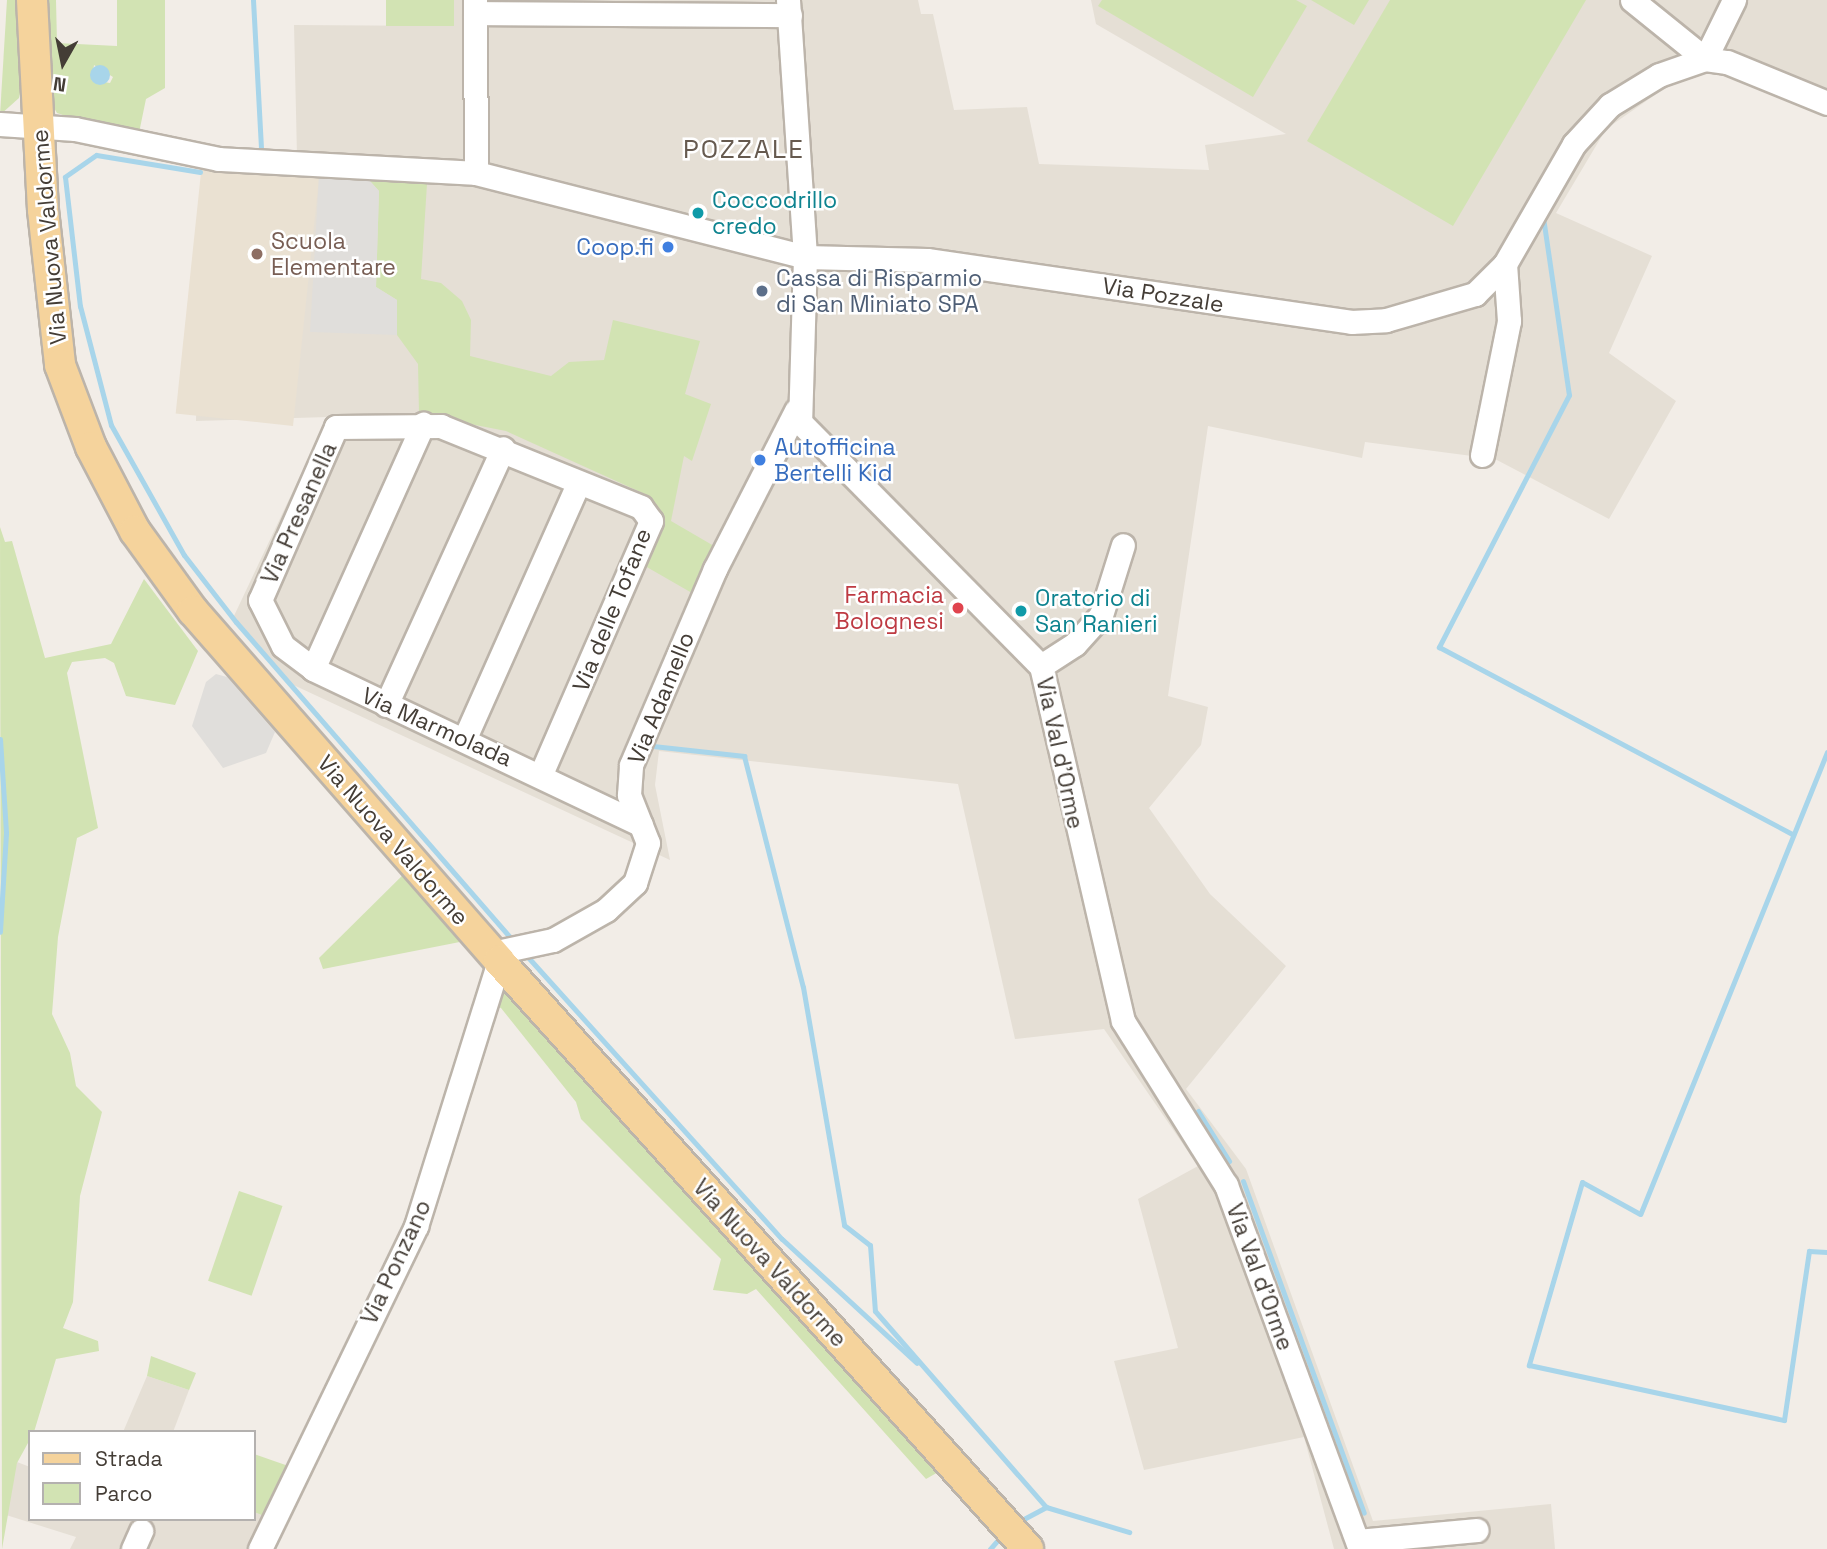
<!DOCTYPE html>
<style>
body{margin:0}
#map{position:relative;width:1827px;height:1549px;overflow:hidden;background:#f2ede7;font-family:"Space Grotesk",sans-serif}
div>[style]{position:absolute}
.residential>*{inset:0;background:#e5dfd5}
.education>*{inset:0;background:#eae1d2;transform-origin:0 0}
.green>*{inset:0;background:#d2e3b3;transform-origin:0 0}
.parking>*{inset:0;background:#e0dedb}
.water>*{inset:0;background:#a8d5ea}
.round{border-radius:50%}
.stream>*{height:5px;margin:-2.5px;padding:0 2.5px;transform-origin:2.5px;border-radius:2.5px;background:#a8d5ea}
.roads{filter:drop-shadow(2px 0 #bcb4aa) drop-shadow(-2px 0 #bcb4aa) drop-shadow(0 2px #bcb4aa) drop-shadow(0 -2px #bcb4aa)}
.minor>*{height:23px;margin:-11.5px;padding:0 11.5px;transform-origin:11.5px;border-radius:11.5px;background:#fff}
.major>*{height:30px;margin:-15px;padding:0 15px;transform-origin:15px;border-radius:15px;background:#f5d39c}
.dots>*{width:19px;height:19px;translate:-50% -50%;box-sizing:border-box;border:4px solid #fff;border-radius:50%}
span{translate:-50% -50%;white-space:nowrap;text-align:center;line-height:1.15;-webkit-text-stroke:5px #fff;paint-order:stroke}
.culture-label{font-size:23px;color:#0d838f}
.left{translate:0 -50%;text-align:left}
.street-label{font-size:23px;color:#443d36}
.education-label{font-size:23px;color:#785e54}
.shop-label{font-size:23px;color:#366cbe}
.right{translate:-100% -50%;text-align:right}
.service-label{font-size:23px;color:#4e5e75}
.health-label{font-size:23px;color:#be3a42}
.quarter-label{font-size:26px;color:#665a4f;letter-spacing:2px}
.legend{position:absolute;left:28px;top:1430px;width:228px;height:91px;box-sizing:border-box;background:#fff;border:2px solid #b4b1af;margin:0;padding:9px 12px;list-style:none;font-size:21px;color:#443d36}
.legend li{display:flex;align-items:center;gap:14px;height:35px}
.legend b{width:35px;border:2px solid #b4b1af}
.north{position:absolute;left:28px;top:28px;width:70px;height:70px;-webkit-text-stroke:5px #fff;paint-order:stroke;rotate:189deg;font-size:19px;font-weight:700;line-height:28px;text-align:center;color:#443d36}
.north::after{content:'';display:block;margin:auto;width:24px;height:32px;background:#443d36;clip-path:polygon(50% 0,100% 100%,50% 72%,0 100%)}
</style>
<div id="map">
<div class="residential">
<i style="clip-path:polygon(454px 0,918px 0,921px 14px,933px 14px,954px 110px,1027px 107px,1039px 164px,1209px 170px,1205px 145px,1286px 134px,1096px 24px,1091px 0,1827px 0,1827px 110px,1733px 67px,1675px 81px,1606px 129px,1556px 213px,1652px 256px,1609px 353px,1676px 401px,1609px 519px,1495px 459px,1365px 442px,1362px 458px,1208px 426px,1168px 696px,1208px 707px,1201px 745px,1149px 808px,1210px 894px,1286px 966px,1186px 1089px,1246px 1169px,1373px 1521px,1551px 1504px,1555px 1549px,1334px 1549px,1304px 1437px,1144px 1470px,1114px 1361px,1178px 1348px,1138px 1199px,1198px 1166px,1104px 1029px,1015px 1039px,958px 784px,659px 751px,655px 785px,670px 860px,287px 682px,233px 618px,328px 417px,196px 421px,202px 163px,297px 156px,294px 25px,449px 26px)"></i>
<i style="clip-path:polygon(147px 1376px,189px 1390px,173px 1432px,123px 1432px)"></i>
<i style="clip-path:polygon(17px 1462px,30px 1467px,30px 1519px,254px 1519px,254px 1512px,274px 1520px,260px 1549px,70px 1549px,76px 1537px,3px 1514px)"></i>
</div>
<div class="education">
<i style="left:202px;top:163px;width:118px;height:252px;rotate:6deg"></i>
</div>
<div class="green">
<i style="clip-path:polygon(7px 0,21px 0,22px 83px,19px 98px,0 115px)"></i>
<i style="clip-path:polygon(evenodd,32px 0,56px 0,57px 43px,117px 46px,117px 0,165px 0,165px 88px,146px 99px,140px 128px,144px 143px,57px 113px,50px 101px,32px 0,94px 65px,113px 77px,110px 83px,92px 80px,94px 65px)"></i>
<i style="left:386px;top:0;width:68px;height:26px"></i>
<i style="clip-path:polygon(1102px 0,1296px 0,1307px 6px,1253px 97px,1098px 6px)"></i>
<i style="clip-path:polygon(1311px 0,1369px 0,1354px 25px)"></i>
<i style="clip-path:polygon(1390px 0,1586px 0,1453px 226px,1307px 141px)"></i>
<i style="clip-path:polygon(369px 180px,427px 184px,421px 279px,441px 283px,462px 301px,471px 320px,470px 356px,551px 376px,569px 362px,604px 360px,613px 320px,700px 341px,685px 394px,711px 404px,692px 461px,684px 456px,671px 521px,714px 546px,692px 593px,638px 562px,647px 495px,506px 431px,419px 414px,418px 364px,397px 335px,397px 300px,376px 287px,379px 191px)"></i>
<i style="clip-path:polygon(0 527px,5px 542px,12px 541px,45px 658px,111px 644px,144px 579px,198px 651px,175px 705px,126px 696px,114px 663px,105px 658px,72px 662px,67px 673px,98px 828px,77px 838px,58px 937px,52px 1014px,70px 1053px,76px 1086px,102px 1112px,80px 1196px,73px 1302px,63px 1328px,98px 1341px,99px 1351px,56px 1359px,34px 1432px,17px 1463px,2px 1549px)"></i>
<i style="clip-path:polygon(414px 864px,480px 938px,323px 969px,319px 958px)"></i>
<i style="clip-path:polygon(503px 991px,517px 996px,940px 1471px,926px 1479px,756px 1289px,747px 1294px,713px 1290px,721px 1259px,581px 1119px,576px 1102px,501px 1008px,492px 1005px)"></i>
<i style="left:239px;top:1191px;width:46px;height:95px;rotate:19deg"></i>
<i style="clip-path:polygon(151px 1356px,196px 1373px,189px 1390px,147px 1376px)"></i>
<i style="clip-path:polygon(254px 1454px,297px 1469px,274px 1520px,254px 1512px)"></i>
</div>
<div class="parking">
<i style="clip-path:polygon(319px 176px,369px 180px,379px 191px,376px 287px,397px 300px,397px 335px,310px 332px)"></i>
<i style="clip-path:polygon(216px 674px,227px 677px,275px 732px,266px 753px,223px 768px,192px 726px,206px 682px)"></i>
</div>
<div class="water">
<i class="round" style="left:90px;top:65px;width:20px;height:20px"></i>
</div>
<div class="stream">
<i style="left:253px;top:0;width:148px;rotate:86.9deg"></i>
<i style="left:200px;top:172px;width:105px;rotate:-170.7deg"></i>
<i style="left:96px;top:155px;width:38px;rotate:145deg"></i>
<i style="left:65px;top:177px;width:130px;rotate:83.4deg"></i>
<i style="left:80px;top:306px;width:123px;rotate:75.4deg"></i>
<i style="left:111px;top:425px;width:149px;rotate:60.7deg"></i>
<i style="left:184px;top:555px;width:85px;rotate:52.2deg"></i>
<i style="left:236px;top:622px;width:420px;rotate:49deg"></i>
<i style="left:1543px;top:217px;width:180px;rotate:81.7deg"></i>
<i style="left:1569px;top:395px;width:284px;rotate:117.3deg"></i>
<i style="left:1439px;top:647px;width:399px;rotate:27.9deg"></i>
<i style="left:0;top:739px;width:94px;rotate:86.3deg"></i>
<i style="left:6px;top:833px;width:99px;rotate:93.5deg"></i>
<i style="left:653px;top:746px;width:92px;rotate:6.3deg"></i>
<i style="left:744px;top:756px;width:238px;rotate:75.7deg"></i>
<i style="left:803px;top:987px;width:242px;rotate:80.2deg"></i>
<i style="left:844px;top:1225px;width:33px;rotate:38deg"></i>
<i style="left:870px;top:1245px;width:66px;rotate:85.7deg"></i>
<i style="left:875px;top:1311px;width:260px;rotate:48.9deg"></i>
<i style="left:1046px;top:1507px;width:87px;rotate:16.8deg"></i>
<i style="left:1827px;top:752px;width:498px;rotate:112deg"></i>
<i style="left:1640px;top:1214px;width:66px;rotate:-151.1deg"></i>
<i style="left:1582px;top:1182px;width:191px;rotate:106.2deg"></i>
<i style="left:1529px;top:1365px;width:261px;rotate:12.2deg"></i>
<i style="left:1784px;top:1420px;width:171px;rotate:-81.6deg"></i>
<i style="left:1809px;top:1251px;width:18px;rotate:3deg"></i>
<i style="left:526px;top:955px;width:382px;rotate:48deg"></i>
<i style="left:782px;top:1239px;width:183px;rotate:42.6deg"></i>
<i style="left:1198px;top:1111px;width:59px;rotate:58.2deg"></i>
<i style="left:1243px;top:1181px;width:353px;rotate:70deg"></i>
<i style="left:1018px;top:1522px;width:32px;rotate:-28deg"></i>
<i style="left:990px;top:1549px;width:18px;rotate:-49deg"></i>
</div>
<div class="roads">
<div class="minor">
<i style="left:475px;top:0;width:173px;rotate:89.7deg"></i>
<i style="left:788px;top:0;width:258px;rotate:86.2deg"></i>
<i style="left:805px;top:257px;width:165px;rotate:91.7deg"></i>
<i style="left:800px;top:422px;width:343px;rotate:45.4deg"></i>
<i style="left:1041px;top:666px;width:364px;rotate:77deg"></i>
<i style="left:1123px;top:1021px;width:194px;rotate:57.9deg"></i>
<i style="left:1226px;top:1185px;width:388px;rotate:69.8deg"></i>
<i style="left:1632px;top:0;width:94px;rotate:38.9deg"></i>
<i style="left:475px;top:13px;width:315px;rotate:0.4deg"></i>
<i style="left:1705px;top:59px;width:66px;rotate:-63.8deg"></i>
<i style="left:0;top:124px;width:75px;rotate:3.8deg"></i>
<i style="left:75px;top:129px;width:147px;rotate:11.8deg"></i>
<i style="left:219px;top:159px;width:257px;rotate:3.1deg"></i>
<i style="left:476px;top:173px;width:340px;rotate:14.3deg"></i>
<i style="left:805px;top:257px;width:122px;rotate:1.4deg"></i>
<i style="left:927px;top:260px;width:429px;rotate:8.3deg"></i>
<i style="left:1351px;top:322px;width:35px;rotate:-3deg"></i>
<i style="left:1386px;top:320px;width:93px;rotate:-16.3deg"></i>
<i style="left:1475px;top:294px;width:42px;rotate:-45deg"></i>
<i style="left:1505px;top:264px;width:138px;rotate:-60.1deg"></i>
<i style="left:1574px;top:144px;width:53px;rotate:-47.3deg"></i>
<i style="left:1610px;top:105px;width:57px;rotate:-31.5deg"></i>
<i style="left:1659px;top:75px;width:49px;rotate:-19.2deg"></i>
<i style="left:1705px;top:59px;width:22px;rotate:8deg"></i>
<i style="left:1727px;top:62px;width:108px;rotate:22.3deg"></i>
<i style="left:1482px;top:455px;width:137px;rotate:-78.6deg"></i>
<i style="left:1509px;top:321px;width:57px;rotate:-94deg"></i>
<i style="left:1041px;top:666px;width:40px;rotate:-32.9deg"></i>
<i style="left:1075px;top:644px;width:39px;rotate:-48deg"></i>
<i style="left:1101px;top:615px;width:73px;rotate:-72.6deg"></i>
<i style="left:313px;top:669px;width:269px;rotate:-65.8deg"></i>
<i style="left:386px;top:705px;width:282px;rotate:-65.5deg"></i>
<i style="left:464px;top:740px;width:280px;rotate:-66deg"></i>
<i style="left:541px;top:774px;width:276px;rotate:-66.5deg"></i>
<i style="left:651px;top:521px;width:17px;rotate:-126deg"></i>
<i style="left:641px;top:507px;width:216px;rotate:-158deg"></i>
<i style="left:441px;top:426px;width:105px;rotate:179.5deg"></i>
<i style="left:336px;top:427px;width:189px;rotate:113.7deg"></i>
<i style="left:260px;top:600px;width:51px;rotate:63.4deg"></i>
<i style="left:283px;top:646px;width:38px;rotate:37deg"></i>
<i style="left:313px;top:669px;width:363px;rotate:25.4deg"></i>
<i style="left:492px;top:953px;width:62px;rotate:-12deg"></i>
<i style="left:553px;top:940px;width:61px;rotate:-29.5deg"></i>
<i style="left:606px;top:910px;width:40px;rotate:-43deg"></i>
<i style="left:635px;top:883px;width:42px;rotate:-72deg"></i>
<i style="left:648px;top:843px;width:52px;rotate:-111.6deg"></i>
<i style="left:629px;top:795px;width:30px;rotate:-86deg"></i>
<i style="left:631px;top:765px;width:213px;rotate:-66.8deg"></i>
<i style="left:715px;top:569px;width:178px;rotate:-62.9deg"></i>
<i style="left:1358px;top:1541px;width:119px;rotate:-5.3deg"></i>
<i style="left:133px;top:1549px;width:20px;rotate:-66deg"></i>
<i style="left:260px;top:1549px;width:359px;rotate:-64.2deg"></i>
<i style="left:416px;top:1226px;width:278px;rotate:-72.6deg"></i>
</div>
<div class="major">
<i style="left:32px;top:0;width:210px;rotate:87deg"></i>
<i style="left:43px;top:210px;width:156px;rotate:83.7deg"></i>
<i style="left:60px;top:365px;width:88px;rotate:69.3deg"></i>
<i style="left:91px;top:447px;width:95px;rotate:62.4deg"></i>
<i style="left:135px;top:531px;width:99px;rotate:54.1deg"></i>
<i style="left:193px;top:611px;width:465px;rotate:48.8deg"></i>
<i style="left:499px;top:961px;width:791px;rotate:48.02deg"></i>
</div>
</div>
<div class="dots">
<i style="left:698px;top:213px;background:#0f9aa8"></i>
<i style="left:668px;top:247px;background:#3f7fe0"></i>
<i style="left:257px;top:254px;background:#8d6e63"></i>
<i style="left:762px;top:291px;background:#5c6f8a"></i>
<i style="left:760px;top:460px;background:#3f7fe0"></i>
<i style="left:958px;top:608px;background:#e0444e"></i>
<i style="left:1021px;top:611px;background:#0f9aa8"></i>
</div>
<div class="culture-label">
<span class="left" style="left:712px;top:213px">Coccodrillo<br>credo</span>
<span class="left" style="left:1035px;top:611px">Oratorio di<br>San Ranieri</span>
</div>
<div class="street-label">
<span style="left:49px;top:237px;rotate:-95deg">Via Nuova Valdorme</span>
<span style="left:1163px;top:295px;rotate:9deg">Via Pozzale</span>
<span style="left:299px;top:513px;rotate:-66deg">Via Presanella</span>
<span style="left:612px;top:610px;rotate:-68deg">Via delle Tofane</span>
<span style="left:661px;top:698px;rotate:-68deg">Via Adamello</span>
<span style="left:437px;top:727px;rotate:24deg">Via Marmolada</span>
<span style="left:1060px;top:753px;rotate:78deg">Via Val d'Orme</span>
<span style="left:393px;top:840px;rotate:49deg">Via Nuova Valdorme</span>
<span style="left:396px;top:1262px;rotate:-65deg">Via Ponzano</span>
<span style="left:770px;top:1263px;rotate:48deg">Via Nuova Valdorme</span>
<span style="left:1260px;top:1277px;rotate:70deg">Via Val d'Orme</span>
</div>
<div class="education-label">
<span class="left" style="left:271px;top:254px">Scuola<br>Elementare</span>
</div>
<div class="shop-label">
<span class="right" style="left:654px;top:247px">Coop.fi</span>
<span class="left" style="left:774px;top:460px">Autofficina<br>Bertelli Kid</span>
</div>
<div class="service-label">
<span class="left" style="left:776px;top:291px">Cassa di Risparmio<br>di San Miniato SPA</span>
</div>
<div class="health-label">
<span class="right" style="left:944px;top:608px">Farmacia<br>Bolognesi</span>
</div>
<div class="quarter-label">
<span style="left:744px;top:150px">POZZALE</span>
</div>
<ul class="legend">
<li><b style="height:9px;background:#f5d39c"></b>Strada</li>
<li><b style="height:19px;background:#d2e3b3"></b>Parco</li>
</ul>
<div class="north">N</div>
</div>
